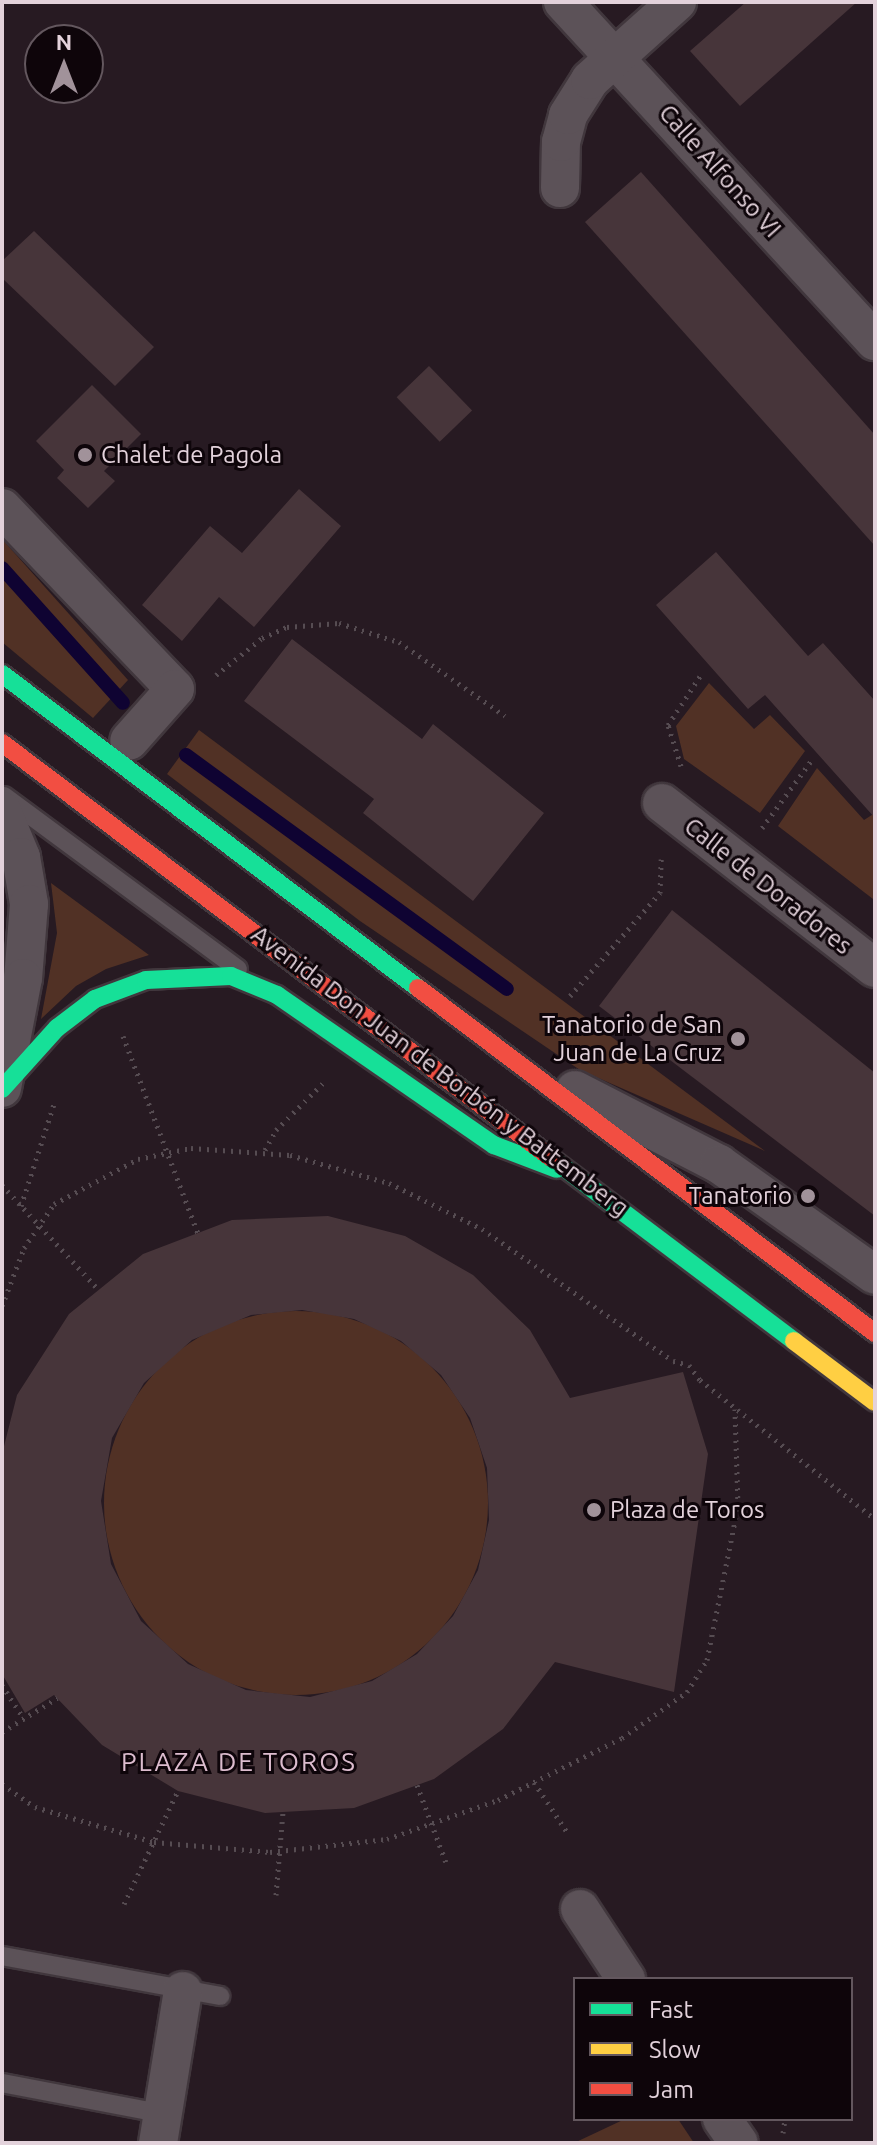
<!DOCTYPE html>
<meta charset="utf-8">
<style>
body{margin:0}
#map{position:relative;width:877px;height:2145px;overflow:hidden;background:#271a22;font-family:Ubuntu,sans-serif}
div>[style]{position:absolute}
.green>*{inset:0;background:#513125}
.round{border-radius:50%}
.stream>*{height:14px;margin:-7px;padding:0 7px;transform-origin:7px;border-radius:7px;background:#0f0332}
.building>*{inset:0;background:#47353a;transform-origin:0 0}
.path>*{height:5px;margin-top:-2.5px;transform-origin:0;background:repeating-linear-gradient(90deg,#564c52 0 2px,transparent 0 8px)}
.roads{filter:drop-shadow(2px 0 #41373d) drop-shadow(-2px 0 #41373d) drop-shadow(0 2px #41373d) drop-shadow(0 -2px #41373d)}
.lane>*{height:18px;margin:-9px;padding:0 9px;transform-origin:9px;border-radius:9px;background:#5c5258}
.street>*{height:38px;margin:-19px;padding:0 19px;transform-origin:19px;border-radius:19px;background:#5c5258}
.fast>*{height:18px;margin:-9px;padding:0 9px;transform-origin:9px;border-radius:9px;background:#16e098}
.slow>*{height:18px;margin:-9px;padding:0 9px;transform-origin:9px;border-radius:9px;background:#ffcf43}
.jam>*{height:18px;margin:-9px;padding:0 9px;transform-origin:9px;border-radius:9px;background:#f24e42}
.dots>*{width:22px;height:22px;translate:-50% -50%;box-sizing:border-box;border:4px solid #0e050a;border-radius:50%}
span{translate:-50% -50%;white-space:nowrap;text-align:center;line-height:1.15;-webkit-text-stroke:6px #0e050a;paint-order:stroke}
.street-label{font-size:24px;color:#e3d2db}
.poi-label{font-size:24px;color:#e3d2db}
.left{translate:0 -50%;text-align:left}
.right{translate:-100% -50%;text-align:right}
.neighbourhood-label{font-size:26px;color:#dcbcce;letter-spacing:2px}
.frame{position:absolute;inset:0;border:4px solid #e3d2db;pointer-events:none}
.legend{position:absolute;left:573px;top:1977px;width:280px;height:144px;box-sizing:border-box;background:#0e050a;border:2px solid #63575e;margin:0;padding:10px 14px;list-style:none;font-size:24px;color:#e3d2db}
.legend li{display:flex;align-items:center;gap:16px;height:40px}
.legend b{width:40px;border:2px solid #63575e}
.north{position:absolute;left:24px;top:24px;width:80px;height:80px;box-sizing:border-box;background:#0e050a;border:2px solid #63575e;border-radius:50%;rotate:0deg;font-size:22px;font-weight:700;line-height:32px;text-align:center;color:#e3d2db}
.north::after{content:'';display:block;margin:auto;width:28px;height:36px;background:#a1929a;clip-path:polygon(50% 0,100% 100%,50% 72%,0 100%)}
</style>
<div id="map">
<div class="green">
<i style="clip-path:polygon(2px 539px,128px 680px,93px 718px,2px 642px)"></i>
<i style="clip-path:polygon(709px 683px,754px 729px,770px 715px,805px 751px,760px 813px,684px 759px,676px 726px)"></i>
<i style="clip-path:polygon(199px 730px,765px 1151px,580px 1070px,360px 921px,167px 774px)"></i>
<i style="clip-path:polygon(817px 768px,864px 820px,875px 813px,873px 899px,778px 826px)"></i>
<i style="clip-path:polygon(51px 883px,149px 955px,106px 969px,76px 986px,41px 1019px,57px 933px)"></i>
<i class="round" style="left:104px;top:1311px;width:384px;height:384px"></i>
<i style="clip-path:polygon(625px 2119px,678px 2119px,694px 2143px,574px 2143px)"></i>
</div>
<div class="stream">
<i style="left:2px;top:568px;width:181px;rotate:48.1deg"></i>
<i style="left:186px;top:755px;width:397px;rotate:36.1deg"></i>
</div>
<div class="building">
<i style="clip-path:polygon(746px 2px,857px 2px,740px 106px,690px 51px)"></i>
<i style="clip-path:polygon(641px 172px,875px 435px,875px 546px,585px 222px)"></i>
<i style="clip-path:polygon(34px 231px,154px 347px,115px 386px,2px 278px,2px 261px)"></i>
<i style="left:429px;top:366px;width:62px;height:45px;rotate:46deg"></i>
<i style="clip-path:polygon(92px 385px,141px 434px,104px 471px,115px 481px,88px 508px,57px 478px,64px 470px,36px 441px)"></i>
<i style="clip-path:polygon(299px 489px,341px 526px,254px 627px,219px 597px,182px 641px,142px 605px,210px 526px,242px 553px)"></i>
<i style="clip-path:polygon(716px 552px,808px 656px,823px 643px,875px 701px,875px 818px,765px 695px,748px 709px,656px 605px)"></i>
<i style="clip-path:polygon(292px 639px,422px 739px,433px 724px,544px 813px,473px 901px,363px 813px,374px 799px,244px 701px)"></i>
<i style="clip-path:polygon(672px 910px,875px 1073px,875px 1216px,599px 1006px)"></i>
<i style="clip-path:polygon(evenodd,328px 1216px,405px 1236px,473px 1275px,530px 1330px,570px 1398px,683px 1372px,708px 1454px,674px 1692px,555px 1662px,503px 1729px,434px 1779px,354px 1808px,265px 1813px,178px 1791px,102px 1745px,54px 1695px,25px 1713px,2px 1674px,2px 1454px,17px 1395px,69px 1314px,143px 1254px,232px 1220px,328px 1216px,302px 1310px,354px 1319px,401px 1341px,441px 1375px,470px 1418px,487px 1468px,489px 1520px,478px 1570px,453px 1616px,417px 1654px,372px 1681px,310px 1697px,246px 1690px,188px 1664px,141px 1621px,111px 1564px,101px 1501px,112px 1438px,144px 1383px,192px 1340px,251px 1315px,302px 1310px)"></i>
</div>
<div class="path">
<i style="left:216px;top:675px;width:59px;rotate:-38.8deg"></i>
<i style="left:262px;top:638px;width:27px;rotate:-24deg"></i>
<i style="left:287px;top:627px;width:52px;rotate:-4.4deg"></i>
<i style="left:339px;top:623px;width:63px;rotate:17.6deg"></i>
<i style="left:399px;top:642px;width:129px;rotate:34.9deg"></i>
<i style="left:681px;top:766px;width:43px;rotate:-107.6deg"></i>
<i style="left:668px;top:725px;width:62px;rotate:-56.8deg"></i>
<i style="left:762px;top:828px;width:83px;rotate:-53.8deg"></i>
<i style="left:570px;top:996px;width:137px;rotate:-48.9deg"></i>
<i style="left:660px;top:893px;width:34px;rotate:-88deg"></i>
<i style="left:123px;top:1036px;width:211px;rotate:69.2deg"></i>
<i style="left:265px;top:1150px;width:23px;rotate:-61deg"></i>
<i style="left:276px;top:1130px;width:68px;rotate:-45deg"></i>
<i style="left:2px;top:1185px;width:143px;rotate:47.3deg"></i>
<i style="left:21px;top:1206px;width:107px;rotate:-72.1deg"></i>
<i style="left:2px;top:1306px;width:62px;rotate:-69.2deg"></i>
<i style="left:24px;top:1248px;width:53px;rotate:-55.7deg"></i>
<i style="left:54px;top:1204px;width:95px;rotate:-28.2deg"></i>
<i style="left:138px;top:1159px;width:54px;rotate:-11.7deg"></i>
<i style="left:191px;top:1148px;width:99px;rotate:4deg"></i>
<i style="left:290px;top:1155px;width:103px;rotate:15.8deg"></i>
<i style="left:389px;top:1183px;width:104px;rotate:26.3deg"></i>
<i style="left:482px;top:1229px;width:232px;rotate:34.6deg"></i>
<i style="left:673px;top:1361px;width:16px;rotate:14deg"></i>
<i style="left:689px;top:1365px;width:19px;rotate:54deg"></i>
<i style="left:700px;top:1380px;width:223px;rotate:38.5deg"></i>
<i style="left:2px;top:1595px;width:1px"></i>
<i style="left:2px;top:1685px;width:40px;rotate:57.1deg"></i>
<i style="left:2px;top:1732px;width:65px;rotate:-31.7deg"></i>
<i style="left:534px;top:1782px;width:60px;rotate:56.6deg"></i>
<i style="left:2px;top:1784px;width:40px;rotate:34.9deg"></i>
<i style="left:35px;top:1807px;width:124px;rotate:16.4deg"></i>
<i style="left:154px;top:1842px;width:116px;rotate:4.9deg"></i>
<i style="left:270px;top:1852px;width:118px;rotate:-6.3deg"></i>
<i style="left:387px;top:1839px;width:118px;rotate:-19.4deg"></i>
<i style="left:498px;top:1800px;width:139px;rotate:-26.6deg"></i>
<i style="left:622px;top:1738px;width:80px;rotate:-35.3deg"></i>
<i style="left:687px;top:1692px;width:38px;rotate:-58deg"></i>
<i style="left:707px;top:1660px;width:157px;rotate:-78.6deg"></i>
<i style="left:738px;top:1506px;width:97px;rotate:-91.8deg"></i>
<i style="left:417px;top:1785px;width:82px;rotate:69.4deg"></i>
<i style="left:276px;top:1895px;width:83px;rotate:-85.2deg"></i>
<i style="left:124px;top:1904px;width:125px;rotate:-64.5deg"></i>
<i style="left:783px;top:2133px;width:14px;rotate:-82deg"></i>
</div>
<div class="roads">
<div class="lane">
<i style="left:4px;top:796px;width:291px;rotate:36.5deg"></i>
<i style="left:2px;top:1956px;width:222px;rotate:10.4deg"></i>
<i style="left:2px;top:2083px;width:165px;rotate:10.8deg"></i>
</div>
<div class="street">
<i style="left:563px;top:2px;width:461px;rotate:47.4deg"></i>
<i style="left:560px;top:188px;width:46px;rotate:-88.8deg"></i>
<i style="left:561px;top:142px;width:28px;rotate:-75deg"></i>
<i style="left:568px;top:115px;width:41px;rotate:-57.8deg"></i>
<i style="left:590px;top:80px;width:117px;rotate:-41.9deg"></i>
<i style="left:2px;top:508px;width:250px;rotate:46.3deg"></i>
<i style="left:175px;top:689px;width:69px;rotate:131.5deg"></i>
<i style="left:662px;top:803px;width:269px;rotate:37.8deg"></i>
<i style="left:2px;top:811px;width:50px;rotate:67.6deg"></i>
<i style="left:21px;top:857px;width:48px;rotate:80.3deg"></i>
<i style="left:29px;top:904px;width:74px;rotate:94.6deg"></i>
<i style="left:23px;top:978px;width:112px;rotate:100.8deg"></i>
<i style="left:575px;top:1090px;width:162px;rotate:27.2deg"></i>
<i style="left:719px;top:1164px;width:191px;rotate:35.4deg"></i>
<i style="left:580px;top:1909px;width:84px;rotate:56.7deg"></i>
<i style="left:722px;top:2119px;width:29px;rotate:55deg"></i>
<i style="left:158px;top:2143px;width:154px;rotate:-80.7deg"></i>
</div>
<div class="fast">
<i style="left:2px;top:674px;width:521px;rotate:37.05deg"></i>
<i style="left:2px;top:1089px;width:82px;rotate:-48deg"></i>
<i style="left:57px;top:1028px;width:48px;rotate:-37.3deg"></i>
<i style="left:95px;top:999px;width:54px;rotate:-20.4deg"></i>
<i style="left:146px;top:980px;width:85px;rotate:-2.7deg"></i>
<i style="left:231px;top:976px;width:50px;rotate:22.4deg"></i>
<i style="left:277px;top:995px;width:264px;rotate:34.7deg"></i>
<i style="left:494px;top:1145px;width:67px;rotate:20.9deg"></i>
<i style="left:550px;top:1157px;width:306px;rotate:37deg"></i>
</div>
<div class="slow">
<i style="left:794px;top:1341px;width:101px;rotate:37deg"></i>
</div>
<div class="jam">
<i style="left:2px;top:743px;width:687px;rotate:37.07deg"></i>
<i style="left:418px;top:988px;width:573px;rotate:37.05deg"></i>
</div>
</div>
<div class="dots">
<i style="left:85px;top:455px;background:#a1929a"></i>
<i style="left:738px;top:1039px;background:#a1929a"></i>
<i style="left:808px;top:1196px;background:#a1929a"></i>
<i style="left:594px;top:1510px;background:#a1929a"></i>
</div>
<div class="street-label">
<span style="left:720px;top:171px;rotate:48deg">Calle Alfonso VI</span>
<span style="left:768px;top:886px;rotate:38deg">Calle de Doradores</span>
<span style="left:440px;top:1071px;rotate:37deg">Avenida Don Juan de Borbón y Battemberg</span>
</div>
<div class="poi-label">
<span class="left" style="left:101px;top:455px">Chalet de Pagola</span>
<span class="right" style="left:722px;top:1039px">Tanatorio de San<br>Juan de La Cruz</span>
<span class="right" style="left:792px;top:1196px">Tanatorio</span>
<span class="left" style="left:610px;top:1510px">Plaza de Toros</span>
</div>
<div class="neighbourhood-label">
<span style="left:239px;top:1762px">PLAZA DE TOROS</span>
</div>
<div class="frame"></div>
<ul class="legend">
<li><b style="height:10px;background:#16e098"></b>Fast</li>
<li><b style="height:10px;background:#ffcf43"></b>Slow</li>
<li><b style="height:10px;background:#f24e42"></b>Jam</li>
</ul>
<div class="north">N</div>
</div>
